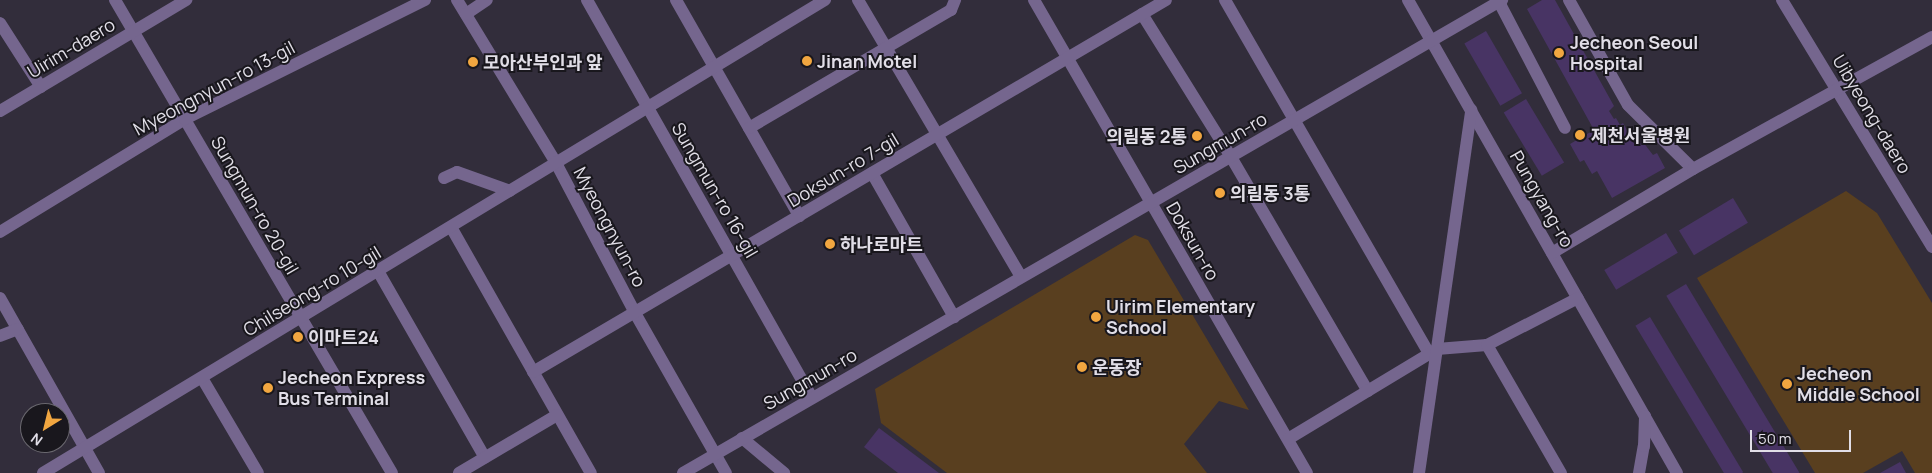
<!DOCTYPE html>
<meta charset="utf-8">
<style>
body{margin:0}
#map{position:relative;width:1932px;height:473px;overflow:hidden;background:#322d3b;font-family:Manrope,"Noto Sans KR",sans-serif}
div>[style]{position:absolute}
.green>*{inset:0;background:#593f1f}
.building>*{inset:0;background:#483464;transform-origin:0 0}
.minor>*{height:12px;margin:-6px;padding:0 6px;transform-origin:6px;border-radius:6px;background:#75668e}
.dots>*{width:14px;height:14px;translate:-50% -50%;box-sizing:border-box;border:2px solid #19171d;border-radius:50%}
span{translate:-50% -50%;white-space:nowrap;text-align:center;line-height:1.15;-webkit-text-stroke:4px #19171d;paint-order:stroke}
.poi-label{font-size:18px;color:#e1dee7;font-weight:700}
.left{translate:0 -50%;text-align:left}
.right{translate:-100% -50%;text-align:right}
.street-label{font-size:18px;color:#e1dee7}
.north{position:absolute;left:20px;top:403px;width:50px;height:50px;box-sizing:border-box;background:#19171d;border:1px solid #69676e;border-radius:50%;rotate:216deg;font-size:14px;font-weight:700;line-height:20px;text-align:center;color:#e1dee7}
.north::after{content:'';display:block;margin:auto;width:18px;height:22px;background:#f1a640;clip-path:polygon(50% 0,100% 100%,50% 72%,0 100%)}
.scale{position:absolute;left:1750px;top:430px;width:101px;height:22px;box-sizing:border-box;border:2px solid #e1dee7;border-top:0;padding-left:6px;font-size:15px;line-height:18px;white-space:nowrap;color:#e1dee7;-webkit-text-stroke:4px #19171d;paint-order:stroke}
</style>
<div id="map">
<div class="green">
<i style="clip-path:polygon(1846px 191px,1877px 213px,1932px 303px,1932px 473px,1915px 473px,1902px 451px,1863px 473px,1815px 473px,1697px 278px)"></i>
<i style="clip-path:polygon(1135px 235px,1148px 240px,1249px 410px,1219px 401px,1184px 444px,1207px 473px,947px 473px,881px 423px,875px 389px)"></i>
</div>
<div class="building">
<i style="clip-path:polygon(1542px 0,1555px 0,1614px 106px,1609px 111px,1614px 119px,1616px 118px,1620px 125px,1623px 123px,1629px 134px,1632px 132px,1639px 144px,1643px 142px,1653px 155px,1657px 153px,1665px 168px,1612px 198px,1597px 171px,1592px 174px,1584px 160px,1580px 162px,1570px 144px,1594px 130px,1527px 9px)"></i>
<i style="left:1486px;top:31px;width:72px;height:25px;rotate:60deg"></i>
<i style="left:1526px;top:99px;width:74px;height:26px;rotate:59deg"></i>
<i style="left:1733px;top:198px;width:29px;height:63px;rotate:59deg"></i>
<i style="left:1666px;top:233px;width:23px;height:72px;rotate:59deg"></i>
<i style="left:1686px;top:284px;width:220px;height:23px;rotate:59deg"></i>
<i style="left:1650px;top:317px;width:181px;height:17px;rotate:59deg"></i>
<i style="clip-path:polygon(879px 428px,939px 473px,898px 473px,864px 447px)"></i>
<i style="clip-path:polygon(1900px 462px,1906px 473px,1880px 473px)"></i>
</div>
<div class="minor">
<i style="left:115px;top:0;width:548px;rotate:59.65deg"></i>
<i style="left:457px;top:0;width:191px;rotate:58.7deg"></i>
<i style="left:556px;top:163px;width:170px;rotate:62.2deg"></i>
<i style="left:635px;top:313px;width:184px;rotate:60.4deg"></i>
<i style="left:587px;top:0;width:456px;rotate:60.5deg"></i>
<i style="left:676px;top:0;width:249px;rotate:60.3deg"></i>
<i style="left:858px;top:0;width:321px;rotate:59.5deg"></i>
<i style="left:1034px;top:0;width:546px;rotate:60.01deg"></i>
<i style="left:1225px;top:0;width:409px;rotate:60deg"></i>
<i style="left:1408px;top:0;width:544px;rotate:60.37deg"></i>
<i style="left:1569px;top:0;width:120px;rotate:60.7deg"></i>
<i style="left:1628px;top:105px;width:91px;rotate:44.6deg"></i>
<i style="left:1782px;top:0;width:289px;rotate:58.7deg"></i>
<i style="left:1499px;top:2px;width:142px;rotate:62.4deg"></i>
<i style="left:466px;top:14px;width:25px;rotate:-34deg"></i>
<i style="left:1142px;top:14px;width:168px;rotate:58.1deg"></i>
<i style="left:1231px;top:157px;width:271px;rotate:59.7deg"></i>
<i style="left:0;top:23px;width:76px;rotate:57.4deg"></i>
<i style="left:0;top:111px;width:217px;rotate:-30.8deg"></i>
<i style="left:749px;top:128px;width:234px;rotate:-30.3deg"></i>
<i style="left:951px;top:10px;width:11px;rotate:-68deg"></i>
<i style="left:872px;top:173px;width:166px;rotate:60.3deg"></i>
<i style="left:444px;top:178px;width:14px;rotate:-25deg"></i>
<i style="left:457px;top:172px;width:56px;rotate:19.7deg"></i>
<i style="left:451px;top:227px;width:283px;rotate:60.4deg"></i>
<i style="left:0;top:232px;width:217px;rotate:-31.4deg"></i>
<i style="left:185px;top:119px;width:268px;rotate:-26.4deg"></i>
<i style="left:1552px;top:253px;width:164px;rotate:-30.8deg"></i>
<i style="left:1693px;top:169px;width:273px;rotate:-28.9deg"></i>
<i style="left:378px;top:271px;width:215px;rotate:60.2deg"></i>
<i style="left:0;top:298px;width:201px;rotate:60.5deg"></i>
<i style="left:0;top:336px;width:19px;rotate:-21deg"></i>
<i style="left:1487px;top:345px;width:148px;rotate:60deg"></i>
<i style="left:533px;top:372px;width:734px;rotate:-30.44deg"></i>
<i style="left:202px;top:378px;width:110px;rotate:59.5deg"></i>
<i style="left:742px;top:438px;width:55px;rotate:39.8deg"></i>
<i style="left:1288px;top:439px;width:174px;rotate:-31.1deg"></i>
<i style="left:1437px;top:349px;width:50px;rotate:-4.6deg"></i>
<i style="left:1487px;top:345px;width:102px;rotate:-27.3deg"></i>
<i style="left:43px;top:473px;width:914px;rotate:-31.17deg"></i>
<i style="left:459px;top:473px;width:114px;rotate:-30.6deg"></i>
<i style="left:683px;top:473px;width:946px;rotate:-30.01deg"></i>
<i style="left:1419px;top:473px;width:367px;rotate:-81.8deg"></i>
<i style="left:1639px;top:473px;width:27px;rotate:-80deg"></i>
<i style="left:1644px;top:446px;width:30px;rotate:-88deg"></i>
</div>
<div class="dots">
<i style="left:1559px;top:53px;background:#f1a640"></i>
<i style="left:807px;top:61px;background:#f1a640"></i>
<i style="left:473px;top:62px;background:#f1a640"></i>
<i style="left:1580px;top:135px;background:#f1a640"></i>
<i style="left:1197px;top:136px;background:#f1a640"></i>
<i style="left:1220px;top:193px;background:#f1a640"></i>
<i style="left:830px;top:244px;background:#f1a640"></i>
<i style="left:1096px;top:317px;background:#f1a640"></i>
<i style="left:298px;top:337px;background:#f1a640"></i>
<i style="left:1082px;top:367px;background:#f1a640"></i>
<i style="left:1787px;top:384px;background:#f1a640"></i>
<i style="left:268px;top:388px;background:#f1a640"></i>
</div>
<div class="poi-label">
<span class="left" style="left:1570px;top:53px">Jecheon Seoul<br>Hospital</span>
<span class="left" style="left:817px;top:61px">Jinan Motel</span>
<span class="left" style="left:483px;top:62px">모아산부인과 앞</span>
<span class="left" style="left:1591px;top:135px">제천서울병원</span>
<span class="right" style="left:1187px;top:136px">의림동 2통</span>
<span class="left" style="left:1230px;top:193px">의림동 3통</span>
<span class="left" style="left:840px;top:244px">하나로마트</span>
<span class="left" style="left:1106px;top:317px">Uirim Elementary<br>School</span>
<span class="left" style="left:308px;top:337px">이마트24</span>
<span class="left" style="left:1092px;top:367px">운동장</span>
<span class="left" style="left:1797px;top:384px">Jecheon<br>Middle School</span>
<span class="left" style="left:278px;top:388px">Jecheon Express<br>Bus Terminal</span>
</div>
<div class="street-label">
<span style="left:71px;top:48px;rotate:-31deg">Uirim-daero</span>
<span style="left:214px;top:88px;rotate:-28deg">Myeongnyun-ro 13-gil</span>
<span style="left:1872px;top:114px;rotate:59deg">Uibyeong-daero</span>
<span style="left:1220px;top:143px;rotate:-30deg">Sungmun-ro</span>
<span style="left:843px;top:170px;rotate:-31deg">Doksun-ro 7-gil</span>
<span style="left:715px;top:190px;rotate:60deg">Sungmun-ro 16-gil</span>
<span style="left:1542px;top:199px;rotate:60deg">Pungyang-ro</span>
<span style="left:255px;top:205px;rotate:60deg">Sungmun-ro 20-gil</span>
<span style="left:610px;top:227px;rotate:62deg">Myeongnyun-ro</span>
<span style="left:1193px;top:241px;rotate:60deg">Doksun-ro</span>
<span style="left:312px;top:291px;rotate:-31deg">Chilseong-ro 10-gil</span>
<span style="left:810px;top:379px;rotate:-30deg">Sungmun-ro</span>
</div>
<div class="north">N</div>
<div class="scale">50 m</div>
</div>
